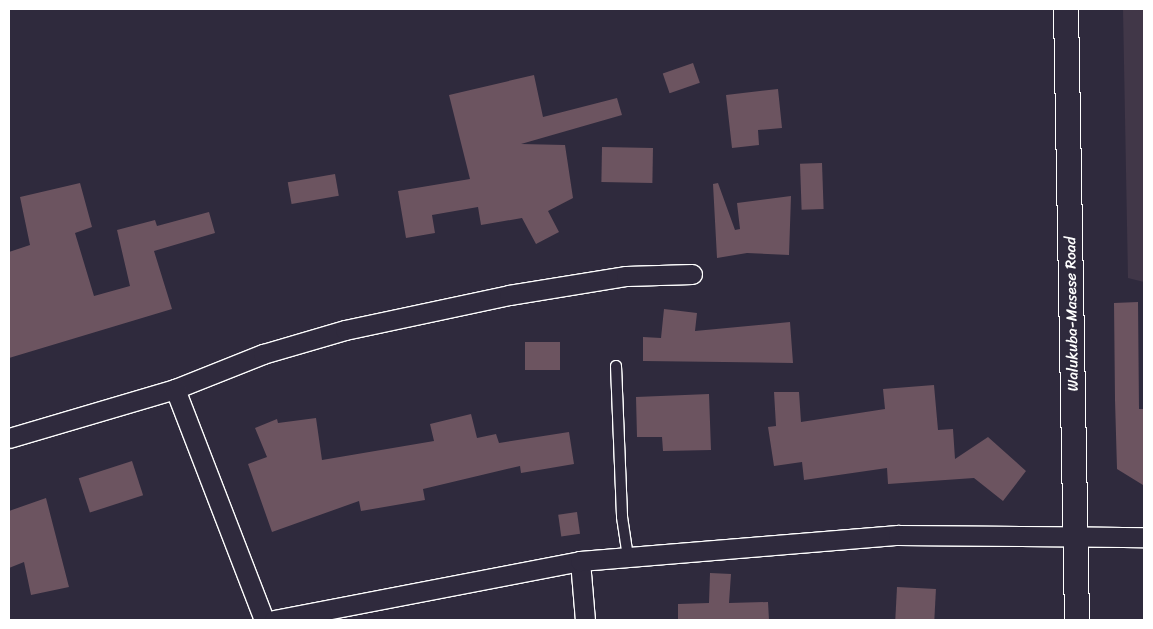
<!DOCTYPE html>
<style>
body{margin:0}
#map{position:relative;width:1153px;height:629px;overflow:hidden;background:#2f2a3d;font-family:Sriracha,sans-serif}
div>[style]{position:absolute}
.built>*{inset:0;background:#413748}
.building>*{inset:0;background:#6c5460;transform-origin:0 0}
.roads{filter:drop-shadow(1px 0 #fff) drop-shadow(-1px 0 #fff) drop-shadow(0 1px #fff) drop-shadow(0 -1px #fff)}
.service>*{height:10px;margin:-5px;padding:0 5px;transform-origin:5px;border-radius:5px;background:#2f2a3d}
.minor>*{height:19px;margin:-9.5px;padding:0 9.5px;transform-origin:9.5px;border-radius:9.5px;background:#2f2a3d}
.tertiary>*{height:24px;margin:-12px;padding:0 12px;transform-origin:12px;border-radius:12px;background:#2f2a3d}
span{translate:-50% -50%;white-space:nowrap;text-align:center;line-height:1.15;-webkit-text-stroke:4px #2f2a3d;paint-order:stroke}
.street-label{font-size:15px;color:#fff}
.frame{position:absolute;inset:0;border:10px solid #fff;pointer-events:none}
</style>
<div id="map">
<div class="built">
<i style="clip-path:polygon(1123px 9px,1144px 9px,1144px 282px,1128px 278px)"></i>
</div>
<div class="building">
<i style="left:693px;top:63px;width:21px;height:32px;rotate:71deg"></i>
<i style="clip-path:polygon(534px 75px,543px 117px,617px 98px,622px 115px,521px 144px,565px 145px,573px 198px,548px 211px,559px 232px,536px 244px,522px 218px,481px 225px,478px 207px,432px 215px,435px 233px,406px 238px,398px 191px,470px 179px,449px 95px)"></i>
<i style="clip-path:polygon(778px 89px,782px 128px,758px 130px,759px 145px,732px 148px,726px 95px)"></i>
<i style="left:602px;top:147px;width:51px;height:35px;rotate:1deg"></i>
<i style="left:822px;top:163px;width:46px;height:22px;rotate:88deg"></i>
<i style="left:335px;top:174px;width:22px;height:48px;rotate:80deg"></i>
<i style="clip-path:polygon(80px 183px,92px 227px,75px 233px,94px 296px,130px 286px,117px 230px,155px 220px,157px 226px,209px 212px,215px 233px,154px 251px,172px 309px,9px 358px,9px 252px,30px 245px,20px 197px)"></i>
<i style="clip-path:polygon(718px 183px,735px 230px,740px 229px,737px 203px,791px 196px,789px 255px,747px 253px,717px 258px,713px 184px)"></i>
<i style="clip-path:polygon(1138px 302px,1139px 409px,1144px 409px,1143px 485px,1117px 469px,1115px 400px,1114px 303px)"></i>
<i style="clip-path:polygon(664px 309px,697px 313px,695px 331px,790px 322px,793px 363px,643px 361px,643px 337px,661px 338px)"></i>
<i style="left:525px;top:342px;width:35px;height:28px"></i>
<i style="clip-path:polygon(934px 385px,938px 430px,953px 429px,955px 459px,988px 437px,1026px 471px,1003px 501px,974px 478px,888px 484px,887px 468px,804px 480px,802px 462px,774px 466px,768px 427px,776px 426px,774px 392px,799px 392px,801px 422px,885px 409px,883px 389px)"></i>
<i style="clip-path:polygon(709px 394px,711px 450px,663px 451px,662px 437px,637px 437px,636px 397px)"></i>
<i style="clip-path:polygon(471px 414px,477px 438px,496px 434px,499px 443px,569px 432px,574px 464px,521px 473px,520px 466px,423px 489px,425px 500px,361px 511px,359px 501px,272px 532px,248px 464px,267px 457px,255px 428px,277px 419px,278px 423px,316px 418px,322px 460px,434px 441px,430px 424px)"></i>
<i style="left:132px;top:461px;width:36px;height:56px;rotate:72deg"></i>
<i style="clip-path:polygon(46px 498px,69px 587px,31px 595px,24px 562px,9px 568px,9px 511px)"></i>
<i style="left:577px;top:512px;width:22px;height:19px;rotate:82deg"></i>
<i style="clip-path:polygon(710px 573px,731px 574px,729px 603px,768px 602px,769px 620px,678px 620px,678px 604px,709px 603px)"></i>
<i style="left:897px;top:587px;width:39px;height:33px;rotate:3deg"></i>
</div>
<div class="roads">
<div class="service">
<i style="left:616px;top:366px;width:151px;rotate:87.7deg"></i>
<i style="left:622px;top:517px;width:40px;rotate:81.5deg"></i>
</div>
<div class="minor">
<i style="left:175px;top:389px;width:95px;rotate:-21.7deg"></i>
<i style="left:263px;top:354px;width:85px;rotate:-16.3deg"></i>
<i style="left:345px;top:330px;width:168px;rotate:-12deg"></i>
<i style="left:509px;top:295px;width:119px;rotate:-9.2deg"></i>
<i style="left:626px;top:276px;width:66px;rotate:-1.7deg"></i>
<i style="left:9px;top:438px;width:173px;rotate:-16.4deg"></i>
<i style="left:175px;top:389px;width:248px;rotate:68.9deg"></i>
<i style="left:580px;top:561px;width:59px;rotate:85.2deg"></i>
<i style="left:274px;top:620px;width:312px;rotate:-10.9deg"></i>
<i style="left:580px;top:561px;width:319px;rotate:-4.7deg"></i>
<i style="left:898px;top:535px;width:246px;rotate:0.5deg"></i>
</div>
<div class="tertiary">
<i style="left:1066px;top:9px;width:611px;rotate:88.97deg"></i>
</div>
</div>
<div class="street-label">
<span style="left:1072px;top:314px;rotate:-91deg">Walukuba-Masese Road</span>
</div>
<div class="frame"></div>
</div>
